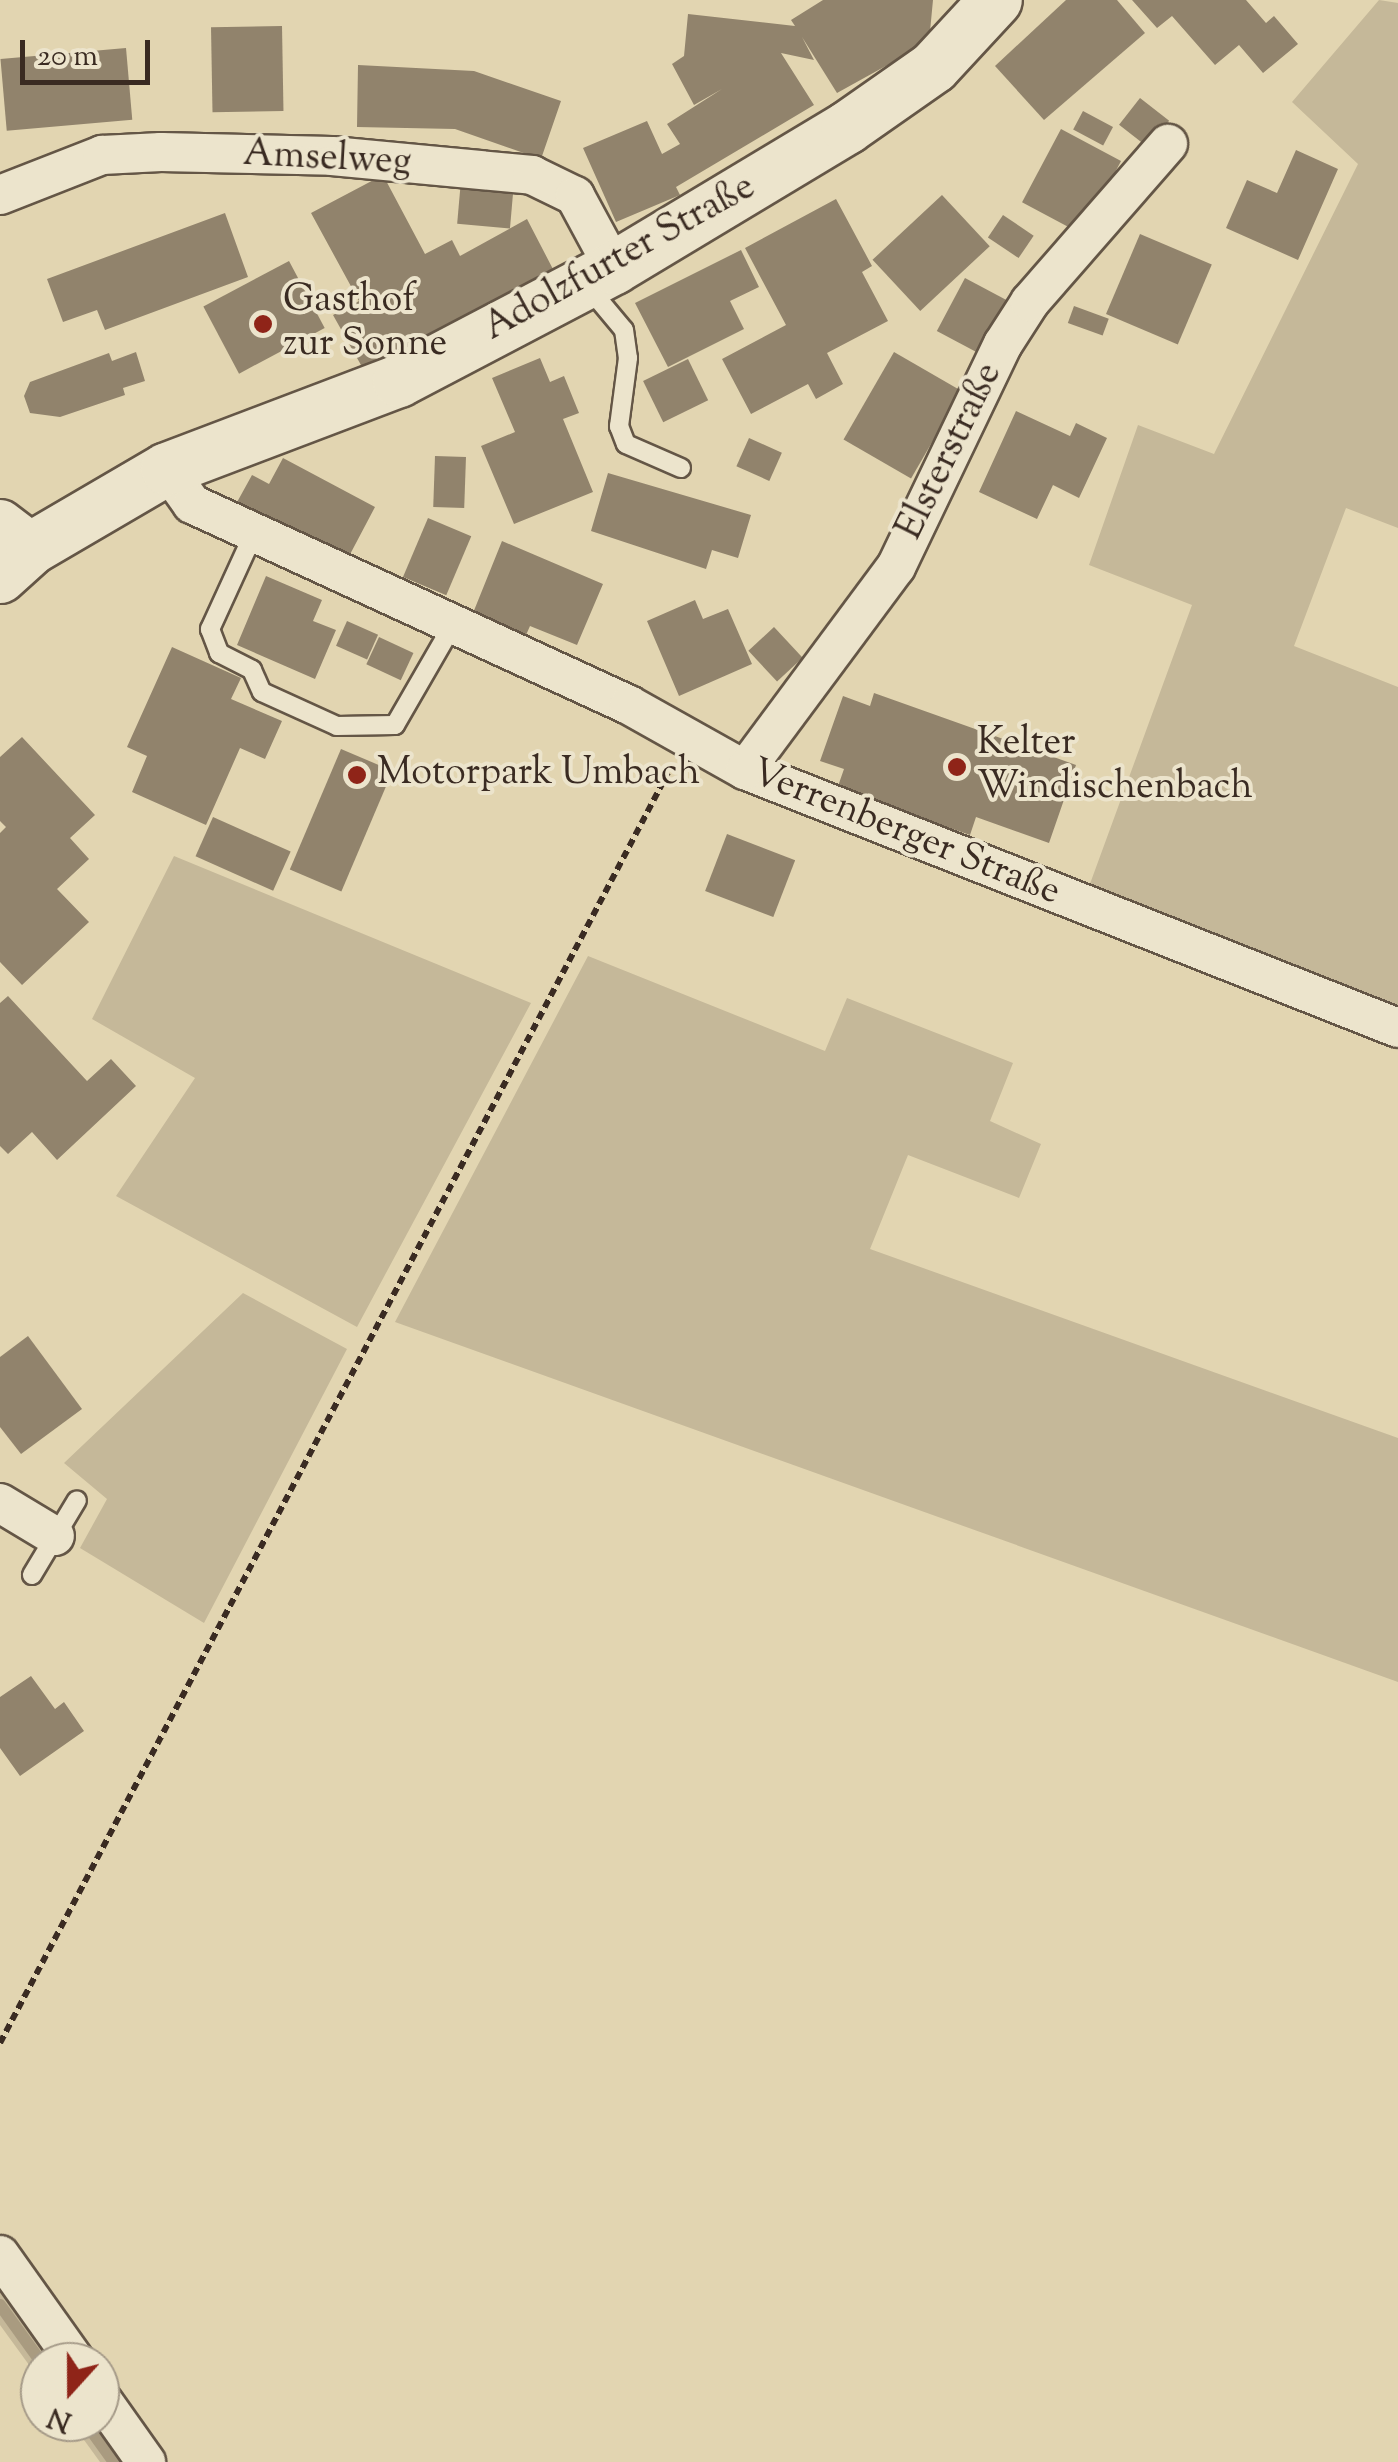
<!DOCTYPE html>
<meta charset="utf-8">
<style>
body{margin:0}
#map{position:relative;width:1398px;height:2462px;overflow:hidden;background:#e2d5b1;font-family:"Sorts Mill Goudy",serif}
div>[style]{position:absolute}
.green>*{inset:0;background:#c5b899}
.stream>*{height:12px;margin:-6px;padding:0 6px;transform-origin:6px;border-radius:6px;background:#a99b80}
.building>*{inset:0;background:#91836c;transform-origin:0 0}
.path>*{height:6px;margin-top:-3px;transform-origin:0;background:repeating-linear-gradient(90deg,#3a2b22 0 8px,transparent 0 13px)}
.roads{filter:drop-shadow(2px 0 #645646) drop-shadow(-2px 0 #645646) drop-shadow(0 2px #645646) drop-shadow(0 -2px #645646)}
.service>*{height:18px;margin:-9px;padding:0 9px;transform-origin:9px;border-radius:9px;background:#ece4cc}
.minor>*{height:38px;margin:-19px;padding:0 19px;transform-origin:19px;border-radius:19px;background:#ece4cc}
.tertiary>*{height:48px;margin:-24px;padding:0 24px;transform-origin:24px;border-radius:24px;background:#ece4cc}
.secondary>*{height:52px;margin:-26px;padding:0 26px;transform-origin:26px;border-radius:26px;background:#ece4cc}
.dots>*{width:28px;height:28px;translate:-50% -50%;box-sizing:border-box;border:5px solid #ece4cc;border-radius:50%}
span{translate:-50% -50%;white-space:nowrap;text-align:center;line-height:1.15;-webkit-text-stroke:8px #ece4cc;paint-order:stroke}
.street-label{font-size:38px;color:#3a2b22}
.poi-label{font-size:38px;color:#3a2b22}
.left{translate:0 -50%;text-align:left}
.north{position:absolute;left:20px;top:2342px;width:100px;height:100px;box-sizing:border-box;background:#ece4cc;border:2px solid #a59a88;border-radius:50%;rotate:201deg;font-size:28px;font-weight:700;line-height:40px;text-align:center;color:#3a2b22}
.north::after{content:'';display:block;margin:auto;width:35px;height:45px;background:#8f2418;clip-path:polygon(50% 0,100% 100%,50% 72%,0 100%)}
.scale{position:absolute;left:20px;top:40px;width:130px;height:45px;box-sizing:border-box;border:5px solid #3a2b22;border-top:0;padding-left:12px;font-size:30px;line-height:35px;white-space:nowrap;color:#3a2b22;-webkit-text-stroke:8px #ece4cc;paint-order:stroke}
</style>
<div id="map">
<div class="green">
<i style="clip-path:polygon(1379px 0,1398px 3px,1398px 528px,1346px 508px,1294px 646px,1398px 687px,1398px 1013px,1087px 892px,1192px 605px,1089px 565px,1138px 425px,1214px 454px,1358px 164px,1292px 102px)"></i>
<i style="clip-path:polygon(174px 856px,531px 1003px,357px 1327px,116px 1196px,195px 1078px,92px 1019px)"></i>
<i style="clip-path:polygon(588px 956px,825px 1051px,847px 998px,1013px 1063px,990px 1121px,1041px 1144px,1019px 1198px,908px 1155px,870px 1249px,1398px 1438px,1398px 1682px,395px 1322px)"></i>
<i style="clip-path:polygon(243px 1293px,347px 1349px,204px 1623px,80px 1548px,107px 1499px,64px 1463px)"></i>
<i style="clip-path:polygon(0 2279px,59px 2362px,40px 2362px,40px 2380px,0 2325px)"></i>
<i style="clip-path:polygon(71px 2422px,100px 2422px,131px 2462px,100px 2462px)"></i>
</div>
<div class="stream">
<i style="left:0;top:2305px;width:70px;rotate:54.3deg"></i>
<i style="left:85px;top:2422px;width:49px;rotate:54.1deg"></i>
</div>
<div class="building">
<i style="clip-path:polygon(823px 0,933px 0,929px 42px,837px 93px,802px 37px,814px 60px,781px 53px,814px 105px,676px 187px,680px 195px,616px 222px,583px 148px,647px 121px,662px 154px,680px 144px,667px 124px,722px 89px,694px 105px,672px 64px,684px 56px,688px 14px,795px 26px,791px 20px)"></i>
<i style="clip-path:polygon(1066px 0,1117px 0,1145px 33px,1044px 120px,995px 66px)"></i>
<i style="clip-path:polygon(1132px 0,1246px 0,1266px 23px,1274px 16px,1298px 44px,1263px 73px,1239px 45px,1215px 65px,1172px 16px,1157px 28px)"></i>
<i style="left:282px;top:26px;width:85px;height:71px;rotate:89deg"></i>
<i style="left:126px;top:48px;width:72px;height:126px;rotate:85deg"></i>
<i style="clip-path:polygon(358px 65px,474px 71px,561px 101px,541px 159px,455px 129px,357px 127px)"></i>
<i style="left:1140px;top:98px;width:37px;height:34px;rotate:38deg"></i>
<i style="left:1083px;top:111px;width:34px;height:21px;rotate:28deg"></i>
<i style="left:1061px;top:129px;width:68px;height:83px;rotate:28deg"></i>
<i style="clip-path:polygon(1296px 150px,1338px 169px,1298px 260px,1226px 228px,1247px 180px,1277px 193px)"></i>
<i style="clip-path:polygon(383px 175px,425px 254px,452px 240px,460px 256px,527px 219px,555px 273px,366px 374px,333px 315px,359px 301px,311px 213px)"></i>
<i style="left:461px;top:180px;width:53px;height:44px;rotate:5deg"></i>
<i style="left:942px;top:195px;width:70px;height:95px;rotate:47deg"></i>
<i style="clip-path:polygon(836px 199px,872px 266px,862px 272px,888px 321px,827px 353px,843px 384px,816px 399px,808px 384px,751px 414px,722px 359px,786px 325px,745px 248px)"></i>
<i style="clip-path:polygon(225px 213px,248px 277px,105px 330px,97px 310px,63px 322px,47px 279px)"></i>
<i style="left:1003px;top:215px;width:37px;height:27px;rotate:34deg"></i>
<i style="left:1140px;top:234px;width:78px;height:87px;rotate:23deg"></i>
<i style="clip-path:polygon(741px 250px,759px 287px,730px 301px,744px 329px,668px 367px,635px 303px)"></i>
<i style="left:289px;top:261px;width:76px;height:97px;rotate:62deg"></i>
<i style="left:965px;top:278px;width:49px;height:60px;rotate:28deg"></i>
<i style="left:1074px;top:306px;width:37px;height:18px;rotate:20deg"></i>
<i style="clip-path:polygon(136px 352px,145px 381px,123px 388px,125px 395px,60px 417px,30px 413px,24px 396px,30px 382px,109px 353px,112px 361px)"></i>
<i style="left:894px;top:352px;width:78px;height:101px;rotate:30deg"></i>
<i style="clip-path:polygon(540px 358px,550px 382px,564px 376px,579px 413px,563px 419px,593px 492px,514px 524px,481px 446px,515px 432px,492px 378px)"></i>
<i style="left:688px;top:359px;width:46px;height:50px;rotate:64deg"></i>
<i style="clip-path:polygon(1016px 411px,1070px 436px,1076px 423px,1107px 438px,1079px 498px,1053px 485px,1037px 519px,979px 492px)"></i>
<i style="left:749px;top:438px;width:36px;height:31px;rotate:24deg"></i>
<i style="left:435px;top:456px;width:31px;height:51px;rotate:2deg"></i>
<i style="clip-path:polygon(283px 458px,375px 507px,346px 562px,236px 504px,252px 475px,269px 484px)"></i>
<i style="clip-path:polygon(608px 473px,751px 515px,738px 558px,712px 550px,706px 569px,591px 531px)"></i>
<i style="left:428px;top:518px;width:47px;height:64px;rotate:23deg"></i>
<i style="clip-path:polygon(502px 541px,603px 584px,577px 645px,530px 626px,526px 635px,473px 613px)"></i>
<i style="clip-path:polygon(266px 576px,322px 600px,313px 621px,336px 630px,315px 679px,237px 645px)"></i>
<i style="clip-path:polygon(695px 600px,703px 619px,728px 609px,752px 664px,679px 696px,647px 621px)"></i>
<i style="left:347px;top:621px;width:34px;height:27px;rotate:24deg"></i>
<i style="left:774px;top:627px;width:42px;height:35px;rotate:47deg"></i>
<i style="left:379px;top:637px;width:38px;height:30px;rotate:25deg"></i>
<i style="clip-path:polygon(172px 647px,241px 678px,231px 699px,282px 721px,265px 759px,240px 748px,206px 825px,132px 792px,147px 756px,127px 747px)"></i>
<i style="clip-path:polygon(874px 693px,1076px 765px,1049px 843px,976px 817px,970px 835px,837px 789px,844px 769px,820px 761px,843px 696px,870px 706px)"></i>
<i style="clip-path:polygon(22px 737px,95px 815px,70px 838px,89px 859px,57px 889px,89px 922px,22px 985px,0 962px,0 833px,6px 827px,0 821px,0 757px)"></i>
<i style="left:341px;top:749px;width:56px;height:131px;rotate:23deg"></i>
<i style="left:213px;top:817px;width:85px;height:43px;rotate:24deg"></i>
<i style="left:727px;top:834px;width:73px;height:61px;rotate:21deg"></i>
<i style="clip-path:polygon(8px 996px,87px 1081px,111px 1059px,136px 1086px,57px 1160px,32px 1132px,8px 1154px,0 1146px,0 1003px)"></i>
<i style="clip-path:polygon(28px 1336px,82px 1409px,21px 1454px,0 1427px,0 1357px)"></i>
<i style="clip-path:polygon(31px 1676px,55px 1709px,64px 1702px,84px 1731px,20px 1776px,0 1748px,0 1697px)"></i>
</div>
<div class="path">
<i style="left:0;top:2043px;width:1435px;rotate:-62.26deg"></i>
</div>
<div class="roads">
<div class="service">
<i style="left:588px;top:287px;width:56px;rotate:50.1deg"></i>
<i style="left:624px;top:330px;width:28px;rotate:82deg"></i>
<i style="left:628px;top:358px;width:69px;rotate:97.5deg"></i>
<i style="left:619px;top:426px;width:19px;rotate:69deg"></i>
<i style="left:626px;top:444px;width:60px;rotate:23.6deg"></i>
<i style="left:254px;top:533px;width:106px;rotate:114.6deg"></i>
<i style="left:210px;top:629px;width:26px;rotate:69deg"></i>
<i style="left:219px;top:653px;width:37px;rotate:27deg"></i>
<i style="left:252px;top:670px;width:24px;rotate:66deg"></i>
<i style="left:262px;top:692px;width:82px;rotate:24.4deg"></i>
<i style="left:337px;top:726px;width:58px;rotate:-1deg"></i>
<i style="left:395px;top:725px;width:112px;rotate:-60deg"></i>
<i style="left:32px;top:1575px;width:87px;rotate:-59deg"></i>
</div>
<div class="minor">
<i style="left:0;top:195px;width:110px;rotate:-21.4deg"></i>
<i style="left:102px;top:155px;width:59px;rotate:-2.9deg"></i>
<i style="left:161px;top:152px;width:171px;rotate:1.3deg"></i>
<i style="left:332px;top:156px;width:201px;rotate:5.4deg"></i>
<i style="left:532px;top:175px;width:48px;rotate:26deg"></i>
<i style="left:575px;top:196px;width:82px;rotate:61.6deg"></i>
<i style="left:167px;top:469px;width:43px;rotate:54.5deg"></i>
<i style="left:192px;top:504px;width:481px;rotate:24.7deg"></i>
<i style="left:629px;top:705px;width:133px;rotate:29.3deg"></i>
<i style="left:745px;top:770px;width:702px;rotate:21.56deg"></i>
<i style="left:745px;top:770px;width:253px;rotate:-53.4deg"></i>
<i style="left:896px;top:567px;width:247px;rotate:-64.4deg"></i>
<i style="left:1003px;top:344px;width:50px;rotate:-57.3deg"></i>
<i style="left:1030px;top:302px;width:210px;rotate:-48.9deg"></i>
<i style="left:0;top:1503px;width:64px;rotate:31deg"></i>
<i style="left:0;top:2255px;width:131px;rotate:54.6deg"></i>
<i style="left:100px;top:2397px;width:80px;rotate:54.7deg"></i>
</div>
<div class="tertiary">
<i style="left:0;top:524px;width:40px;rotate:37deg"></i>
</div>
<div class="secondary">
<i style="left:0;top:577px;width:43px;rotate:-42.2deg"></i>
<i style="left:32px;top:548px;width:156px;rotate:-30.3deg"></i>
<i style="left:167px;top:469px;width:248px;rotate:-20.8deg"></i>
<i style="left:399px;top:381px;width:243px;rotate:-27.7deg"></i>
<i style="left:614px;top:268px;width:272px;rotate:-31deg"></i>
<i style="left:847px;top:128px;width:106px;rotate:-35deg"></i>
<i style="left:934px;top:67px;width:91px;rotate:-47.2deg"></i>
</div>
</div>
<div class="dots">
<i style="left:263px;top:324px;background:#8f2418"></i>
<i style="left:957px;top:767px;background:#8f2418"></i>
<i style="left:357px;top:775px;background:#8f2418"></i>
</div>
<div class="street-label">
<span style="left:327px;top:160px;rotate:3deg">Amselweg</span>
<span style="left:620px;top:259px;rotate:-29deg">Adolzfurter Straße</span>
<span style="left:951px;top:452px;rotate:-64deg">Elsterstraße</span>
<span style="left:905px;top:834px;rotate:22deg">Verrenberger Straße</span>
</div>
<div class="poi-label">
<span class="left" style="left:283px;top:324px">Gasthof<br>zur Sonne</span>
<span class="left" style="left:977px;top:767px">Kelter<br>Windischenbach</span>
<span class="left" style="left:377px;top:775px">Motorpark Umbach</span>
</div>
<div class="north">N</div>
<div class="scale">20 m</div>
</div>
